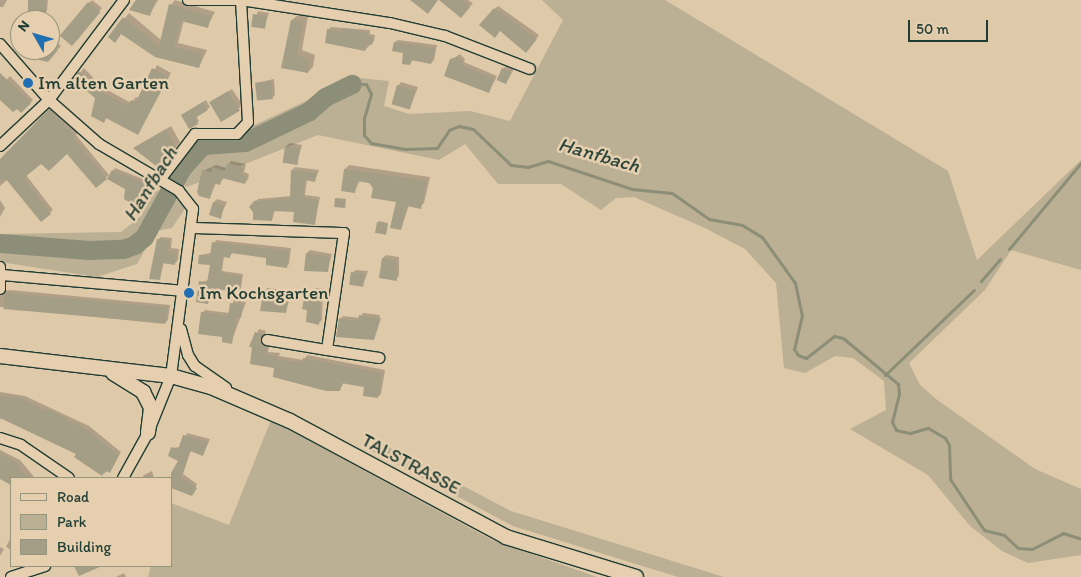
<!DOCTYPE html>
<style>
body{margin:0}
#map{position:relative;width:1081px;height:577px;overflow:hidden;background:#dec9a9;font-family:Itim,sans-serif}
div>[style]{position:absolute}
.green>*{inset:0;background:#bbaf94}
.shadow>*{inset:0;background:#0003;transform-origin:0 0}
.stream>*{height:3px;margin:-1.5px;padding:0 1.5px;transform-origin:1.5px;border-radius:1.5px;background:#8d8e77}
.river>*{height:19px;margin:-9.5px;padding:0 9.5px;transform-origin:9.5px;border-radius:9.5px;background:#8d8e77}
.building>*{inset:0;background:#a39e85;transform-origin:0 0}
.roads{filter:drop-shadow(1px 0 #1f3d34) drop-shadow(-1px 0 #1f3d34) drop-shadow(0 1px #1f3d34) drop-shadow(0 -1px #1f3d34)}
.street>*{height:10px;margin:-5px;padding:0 5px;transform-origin:5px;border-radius:5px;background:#e6cfae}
.secondary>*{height:14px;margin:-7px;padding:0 7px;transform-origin:7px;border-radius:7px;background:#e6cfae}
.dots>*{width:14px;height:14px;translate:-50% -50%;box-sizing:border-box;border:2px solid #e6cfae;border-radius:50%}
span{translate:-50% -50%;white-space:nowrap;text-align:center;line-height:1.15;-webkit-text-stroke:5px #e6cfae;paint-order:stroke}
.poi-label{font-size:19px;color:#1f3d34}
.left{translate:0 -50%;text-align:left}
.street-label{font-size:19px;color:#1f3d34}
.water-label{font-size:20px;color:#2a453b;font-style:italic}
.legend{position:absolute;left:10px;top:477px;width:162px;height:90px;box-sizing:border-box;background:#e6cfae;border:1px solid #96957d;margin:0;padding:6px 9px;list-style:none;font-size:15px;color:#1f3d34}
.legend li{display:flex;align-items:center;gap:10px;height:25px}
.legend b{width:25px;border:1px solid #96957d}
.north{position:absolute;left:10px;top:10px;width:50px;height:50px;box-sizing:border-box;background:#e6cfae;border:1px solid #96957d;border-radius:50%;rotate:308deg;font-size:14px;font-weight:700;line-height:20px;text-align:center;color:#1f3d34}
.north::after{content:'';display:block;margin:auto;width:18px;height:22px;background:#1f6fb2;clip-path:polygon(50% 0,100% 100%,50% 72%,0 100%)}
.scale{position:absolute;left:908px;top:20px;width:80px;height:22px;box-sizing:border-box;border:2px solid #1f3d34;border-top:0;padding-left:6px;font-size:15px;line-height:18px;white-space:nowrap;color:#1f3d34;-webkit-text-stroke:4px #e6cfae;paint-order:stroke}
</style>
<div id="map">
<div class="green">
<i style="clip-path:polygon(542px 0,665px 0,948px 171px,977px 260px,1081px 160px,1081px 270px,1011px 250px,985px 290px,909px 363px,920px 385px,936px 399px,1035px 469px,1081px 489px,1081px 555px,1028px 563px,1002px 551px,970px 526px,928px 475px,850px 429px,886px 410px,884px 381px,853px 358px,835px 356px,805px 373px,784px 368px,776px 283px,745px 249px,705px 228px,634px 197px,616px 198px,601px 210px,561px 184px,498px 184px,465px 144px,439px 160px,318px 135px,187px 187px,172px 179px,193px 146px,231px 136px,308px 100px,349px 77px,389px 81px,384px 106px,409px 114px,470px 111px,510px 121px,563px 20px)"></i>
<i style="clip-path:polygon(163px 189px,186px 207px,172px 228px,156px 231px,137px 264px,97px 277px,0 262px,0 234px,121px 232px,141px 216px,153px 192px)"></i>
<i style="clip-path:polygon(271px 420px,492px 540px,597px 577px,148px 577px,151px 566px,171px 566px,171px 503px,229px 525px)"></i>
<i style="clip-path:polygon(379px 442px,511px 511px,724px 577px,678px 577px,513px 526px,372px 451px)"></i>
</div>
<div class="shadow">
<i style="clip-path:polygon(0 0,7px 0,3px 7px,0 7px)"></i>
<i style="clip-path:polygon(29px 0,48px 0,47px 11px,44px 14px)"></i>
<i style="clip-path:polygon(92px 0,102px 8px,76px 42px,89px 3px)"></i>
<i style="clip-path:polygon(138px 0,158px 0,150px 14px)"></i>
<i style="clip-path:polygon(175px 0,215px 12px,207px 27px,184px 20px,178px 43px,207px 50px,199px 67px,122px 33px,110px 37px,129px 13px,161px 40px,171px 5px)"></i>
<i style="clip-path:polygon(454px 0,468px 0,473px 3px,464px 13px)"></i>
<i style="clip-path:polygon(498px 6px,539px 35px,529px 48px,495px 9px)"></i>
<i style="clip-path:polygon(258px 11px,269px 13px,264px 27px,253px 25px)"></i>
<i style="clip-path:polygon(298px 15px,308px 16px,302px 50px,315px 55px,313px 67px,308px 72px,282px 67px,292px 20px)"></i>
<i style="clip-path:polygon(331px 27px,370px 30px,370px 34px,375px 35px,374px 41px,365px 50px,328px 30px)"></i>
<i style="clip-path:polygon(50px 37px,61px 46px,51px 57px,40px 59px,36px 52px,50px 50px)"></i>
<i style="clip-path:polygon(398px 40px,437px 45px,434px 60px,431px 63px,413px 60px,410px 64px,395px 42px)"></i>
<i style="clip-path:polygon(460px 54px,465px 59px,464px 62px,497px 76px,489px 92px,451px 60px)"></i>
<i style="clip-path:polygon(157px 65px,171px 73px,138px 134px,107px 117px,103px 121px,96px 98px,75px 79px,84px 68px,102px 87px,131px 103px,136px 97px,139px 98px)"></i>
<i style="clip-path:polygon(506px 66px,514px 69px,506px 83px,503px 69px)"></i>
<i style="clip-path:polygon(10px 76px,33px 100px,21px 112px,0 94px,0 87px)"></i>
<i style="clip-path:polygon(274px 79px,275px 95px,272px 98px,256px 83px)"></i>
<i style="clip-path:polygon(401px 82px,418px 87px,410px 108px,398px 86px)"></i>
<i style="left:232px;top:89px;width:20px;height:26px;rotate:57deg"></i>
<i style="clip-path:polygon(206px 100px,210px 107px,196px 116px,199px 121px,197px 123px,185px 113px)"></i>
<i style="clip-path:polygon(53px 107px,78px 133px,76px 135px,109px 175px,96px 186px,67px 152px,42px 162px,26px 175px,53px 210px,41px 220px,8px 179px,0 186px,0 160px)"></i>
<i style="clip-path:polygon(171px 126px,180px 142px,164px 163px,135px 148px)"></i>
<i style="clip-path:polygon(290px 143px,302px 145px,297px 163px,286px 146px)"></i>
<i style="clip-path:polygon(231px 161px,246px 164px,244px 172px,249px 174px,248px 179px,245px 183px,224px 178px,220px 183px,216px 183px,210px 197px,203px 171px,216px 165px,227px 168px)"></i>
<i style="clip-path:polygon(349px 165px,430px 177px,424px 203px,420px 207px,409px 205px,401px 229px,398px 201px,374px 188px,370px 182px,360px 180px,355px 191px,342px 190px,345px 169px)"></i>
<i style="clip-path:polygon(295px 167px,319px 170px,315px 180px,307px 179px,305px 195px,320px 197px,315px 223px,296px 211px,275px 210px,272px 220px,255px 202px,258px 199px,291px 196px,292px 170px)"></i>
<i style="clip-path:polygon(115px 168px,148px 181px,135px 204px,113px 171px)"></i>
<i style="clip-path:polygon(217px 199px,227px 202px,220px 217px,214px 202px)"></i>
<i style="clip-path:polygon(0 200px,5px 208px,0 217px)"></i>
<i style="clip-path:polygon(379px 221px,388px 223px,386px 234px,378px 223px)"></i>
<i style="clip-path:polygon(161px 237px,172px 238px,171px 248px,179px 249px,178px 260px,175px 263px,164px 262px,160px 279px,158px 240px)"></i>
<i style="clip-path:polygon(216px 240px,291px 248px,289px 264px,286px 267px,268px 257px,233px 252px,230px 256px,224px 256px,222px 271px,243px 274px,241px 288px,239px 291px,217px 288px,212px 291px,208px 302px,200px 282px,209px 280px,211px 264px,200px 255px,211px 253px)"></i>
<i style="clip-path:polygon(310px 250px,332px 254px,327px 271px,307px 253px)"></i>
<i style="clip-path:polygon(386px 255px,399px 257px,399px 276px,396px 279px,383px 258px)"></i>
<i style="clip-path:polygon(356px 270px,368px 271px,363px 285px,352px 273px)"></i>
<i style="clip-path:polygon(268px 288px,284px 290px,284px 296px,290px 297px,286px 312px,265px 290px)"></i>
<i style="clip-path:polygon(316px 288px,323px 289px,322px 320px,319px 323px,305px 299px,312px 297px)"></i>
<i style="clip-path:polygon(10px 290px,170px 305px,168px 320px,164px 324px,0 307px,0 291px)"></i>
<i style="clip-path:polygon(234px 300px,246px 302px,231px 343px,202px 313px,205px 310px,229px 313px)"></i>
<i style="clip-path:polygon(363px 313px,380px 315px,374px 339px,341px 318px,343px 316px,360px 318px)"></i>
<i style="clip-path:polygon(259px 329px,266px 331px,262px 343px,269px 344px,268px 352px,280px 353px,279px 356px,304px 360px,307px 355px,385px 370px,381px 394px,378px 397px,366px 386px,344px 382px,340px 390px,275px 367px,250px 346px)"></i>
<i style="clip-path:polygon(0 392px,25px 396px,89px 426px,121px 452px,112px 468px,102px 475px,77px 454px,2px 417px,0 420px)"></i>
<i style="clip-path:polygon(187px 433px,210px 439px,203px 455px,191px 450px,183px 474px,197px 484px,192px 495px,170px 478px,180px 460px,172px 448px,180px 447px)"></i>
<i style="clip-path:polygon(0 450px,20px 460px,35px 478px,11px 478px,11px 484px,0 478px)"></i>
<i style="clip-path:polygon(152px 471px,154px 478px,142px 478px,144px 475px)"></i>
<i style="clip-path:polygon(11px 537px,11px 550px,6px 547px)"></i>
<i style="clip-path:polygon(0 547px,4px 549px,0 556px)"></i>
<i style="clip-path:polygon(124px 573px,126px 577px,116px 577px)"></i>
</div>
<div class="stream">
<i style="left:352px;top:84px;width:14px"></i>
<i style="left:366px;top:84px;width:11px;rotate:63deg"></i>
<i style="left:371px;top:94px;width:25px;rotate:106deg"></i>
<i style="left:364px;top:118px;width:17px;rotate:90deg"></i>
<i style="left:364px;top:135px;width:11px;rotate:49deg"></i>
<i style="left:371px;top:143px;width:36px;rotate:10deg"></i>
<i style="left:406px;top:149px;width:31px;rotate:-2deg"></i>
<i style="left:437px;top:148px;width:22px;rotate:-56deg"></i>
<i style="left:449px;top:130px;width:11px;rotate:-22deg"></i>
<i style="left:459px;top:126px;width:14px;rotate:12deg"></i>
<i style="left:473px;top:129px;width:52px;rotate:43.5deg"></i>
<i style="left:511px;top:165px;width:17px;rotate:7deg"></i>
<i style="left:528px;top:167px;width:21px;rotate:-17deg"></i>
<i style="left:548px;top:161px;width:89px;rotate:18.4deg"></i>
<i style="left:632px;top:189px;width:40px;rotate:5.7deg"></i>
<i style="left:672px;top:193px;width:45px;rotate:35.1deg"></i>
<i style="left:709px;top:219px;width:34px;rotate:10deg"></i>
<i style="left:742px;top:225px;width:23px;rotate:31deg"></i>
<i style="left:762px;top:237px;width:57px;rotate:54.3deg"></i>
<i style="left:795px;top:283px;width:33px;rotate:78deg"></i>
<i style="left:802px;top:315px;width:35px;rotate:103deg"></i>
<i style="left:794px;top:349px;width:7px;rotate:56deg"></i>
<i style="left:798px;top:355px;width:9px;rotate:21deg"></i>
<i style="left:806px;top:358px;width:36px;rotate:-38deg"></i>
<i style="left:834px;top:336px;width:9px;rotate:13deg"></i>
<i style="left:843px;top:338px;width:72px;rotate:39.9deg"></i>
<i style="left:898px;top:384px;width:10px;rotate:84deg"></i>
<i style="left:899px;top:394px;width:29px;rotate:104deg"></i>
<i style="left:892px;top:422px;width:9px;rotate:63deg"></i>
<i style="left:896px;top:430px;width:14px;rotate:12deg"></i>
<i style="left:910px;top:433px;width:19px;rotate:-16deg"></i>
<i style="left:928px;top:428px;width:20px;rotate:30deg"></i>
<i style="left:945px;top:438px;width:8px;rotate:60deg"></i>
<i style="left:949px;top:445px;width:34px;rotate:88deg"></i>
<i style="left:950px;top:479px;width:61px;rotate:56.3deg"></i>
<i style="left:984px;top:530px;width:21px;rotate:14deg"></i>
<i style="left:1004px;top:535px;width:19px;rotate:43deg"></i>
<i style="left:1018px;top:548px;width:14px;rotate:4deg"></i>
<i style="left:1032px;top:549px;width:35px;rotate:-27deg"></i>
<i style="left:1063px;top:533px;width:19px;rotate:18deg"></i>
<i style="left:1009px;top:249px;width:112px;rotate:-50.1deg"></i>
<i style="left:981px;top:281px;width:29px;rotate:-49deg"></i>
<i style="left:885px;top:375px;width:123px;rotate:-43.7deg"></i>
</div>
<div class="river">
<i style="left:0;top:243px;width:89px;rotate:4.5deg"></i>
<i style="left:89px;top:250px;width:34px;rotate:-2deg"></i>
<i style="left:123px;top:249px;width:12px;rotate:-20deg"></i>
<i style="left:134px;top:245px;width:13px;rotate:-39deg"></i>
<i style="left:144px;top:237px;width:79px;rotate:-61.2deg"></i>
<i style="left:182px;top:168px;width:31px;rotate:-48deg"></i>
<i style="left:203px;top:145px;width:42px;rotate:-4.1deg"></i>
<i style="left:245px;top:142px;width:71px;rotate:-25.8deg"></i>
<i style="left:309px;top:111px;width:21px;rotate:-41deg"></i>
<i style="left:325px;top:97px;width:30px;rotate:-26deg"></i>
</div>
<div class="building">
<i style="left:28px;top:0;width:18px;height:14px"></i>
<i style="clip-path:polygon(136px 0,155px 0,150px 16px,129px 10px)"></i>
<i style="clip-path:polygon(410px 0,438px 0,428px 14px)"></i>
<i style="clip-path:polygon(439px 0,462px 0,470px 7px,461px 18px)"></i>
<i style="left:88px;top:2px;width:16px;height:44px;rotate:40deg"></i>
<i style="clip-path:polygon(169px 4px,211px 16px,208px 28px,181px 21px,174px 47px,203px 55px,199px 68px,155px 57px,121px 34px,115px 43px,108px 37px,123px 17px,159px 46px)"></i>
<i style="clip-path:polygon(494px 8px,537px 39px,526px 53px,500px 31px,495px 38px,479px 25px)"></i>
<i style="left:253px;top:14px;width:14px;height:13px;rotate:8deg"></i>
<i style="clip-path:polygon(291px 20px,303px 22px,297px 55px,310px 61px,308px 73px,281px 68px)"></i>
<i style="clip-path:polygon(343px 28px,368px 33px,368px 36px,373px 37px,372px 45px,366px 44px,365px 51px,325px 43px,327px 29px,342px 32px)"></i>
<i style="clip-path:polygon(394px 42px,435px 48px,431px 64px,411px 60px,410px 65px,402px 64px,403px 53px,392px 51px)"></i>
<i style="clip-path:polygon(38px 50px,58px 50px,48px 62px,39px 60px)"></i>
<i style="clip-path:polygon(457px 57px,463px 62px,462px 65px,494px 79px,489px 93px,444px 76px,450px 59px)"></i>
<i style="clip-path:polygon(152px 68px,168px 77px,138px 135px,106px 118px,104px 123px,91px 116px,95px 98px,73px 79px,79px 71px,99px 91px,128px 106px,131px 100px,136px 102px)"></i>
<i style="left:502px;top:68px;width:10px;height:13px;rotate:24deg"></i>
<i style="clip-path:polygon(0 73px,31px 103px,21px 113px,17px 109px,13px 112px,0 100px)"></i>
<i style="left:271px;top:81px;width:18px;height:16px;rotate:84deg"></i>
<i style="left:397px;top:85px;width:19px;height:20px;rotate:16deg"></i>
<i style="left:228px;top:91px;width:23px;height:22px;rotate:59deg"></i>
<i style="clip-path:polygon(203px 102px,208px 110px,195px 118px,198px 124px,189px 129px,181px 115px)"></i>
<i style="clip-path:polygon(49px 109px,76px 137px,74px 139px,107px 179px,96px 188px,67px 154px,49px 171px,41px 164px,24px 178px,51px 214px,41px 222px,5px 178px,0 182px,0 159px)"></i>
<i style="clip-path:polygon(166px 129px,176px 147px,160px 169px,133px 148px)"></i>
<i style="left:285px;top:146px;width:15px;height:17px;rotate:8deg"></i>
<i style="clip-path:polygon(227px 163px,243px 167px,241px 175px,247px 177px,245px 184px,222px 178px,220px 185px,214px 183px,210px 199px,199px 196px,197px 192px,202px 170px,211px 172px,212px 167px,225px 171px)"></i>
<i style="clip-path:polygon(344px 169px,427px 181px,421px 209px,407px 206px,401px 230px,390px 228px,396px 202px,371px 198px,373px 188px,369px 183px,357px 181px,355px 193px,341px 191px)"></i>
<i style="clip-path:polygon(112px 170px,147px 184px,135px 206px,124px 199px,125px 189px,107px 179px)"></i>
<i style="clip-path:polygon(291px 170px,317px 173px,315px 182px,305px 180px,303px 198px,318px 200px,315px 225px,293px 222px,294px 212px,273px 211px,272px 221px,253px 220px,253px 212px,249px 207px,254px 201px,290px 198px)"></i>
<i style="left:335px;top:198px;width:11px;height:9px;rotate:5deg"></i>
<i style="clip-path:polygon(213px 202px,224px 205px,221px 219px,209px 215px)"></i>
<i style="left:377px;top:222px;width:11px;height:11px;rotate:10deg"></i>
<i style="clip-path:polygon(157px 239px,169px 240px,168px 251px,176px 252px,175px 265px,162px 263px,160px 280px,149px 279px)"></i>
<i style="clip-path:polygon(212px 242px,289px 251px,287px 268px,266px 265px,266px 258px,231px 253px,230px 258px,223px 257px,220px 273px,241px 277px,239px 292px,215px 289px,214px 292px,210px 292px,208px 304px,196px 302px,199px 281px,207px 283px,210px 265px,198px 264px,199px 255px,210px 256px)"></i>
<i style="clip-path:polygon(306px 253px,330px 257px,328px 272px,304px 271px)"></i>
<i style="clip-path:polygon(382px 258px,396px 260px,397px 281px,379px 278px)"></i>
<i style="left:351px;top:272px;width:14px;height:13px;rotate:8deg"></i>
<i style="clip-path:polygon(264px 290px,282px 293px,281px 298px,288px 300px,286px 313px,260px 311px)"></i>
<i style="clip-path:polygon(311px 290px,321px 291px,319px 325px,306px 322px,307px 310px,302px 309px,304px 299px,310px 300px)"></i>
<i style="left:5px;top:293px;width:163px;height:16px;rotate:5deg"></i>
<i style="clip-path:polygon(230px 303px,243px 305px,241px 318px,236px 317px,232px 344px,222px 342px,222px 337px,198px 334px,201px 312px,228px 316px)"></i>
<i style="clip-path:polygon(359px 315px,381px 318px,374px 340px,336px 337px,339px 318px,358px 321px)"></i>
<i style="clip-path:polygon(255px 332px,263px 335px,259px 346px,267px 347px,266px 355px,277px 356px,276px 359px,302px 363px,303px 358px,382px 373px,378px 398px,363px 396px,364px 387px,341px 383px,340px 391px,326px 391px,273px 377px,274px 368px,250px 364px,252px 347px,249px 347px)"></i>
<i style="clip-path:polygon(0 395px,22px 398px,44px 410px,50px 410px,85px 429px,119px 455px,110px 473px,105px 470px,102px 476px,74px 457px,76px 454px,0 418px)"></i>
<i style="clip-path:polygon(183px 435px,208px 442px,203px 456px,190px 451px,181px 477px,197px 488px,192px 496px,171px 488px,171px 473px,178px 461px,168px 456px,171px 447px,178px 450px)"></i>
<i style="clip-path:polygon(0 454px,18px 463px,23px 473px,33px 478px,11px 478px,11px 485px,0 479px)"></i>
<i style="clip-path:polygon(74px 566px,102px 566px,79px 576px)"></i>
</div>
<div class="roads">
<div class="street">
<i style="left:188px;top:0;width:53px"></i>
<i style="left:241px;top:0;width:151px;rotate:8.8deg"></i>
<i style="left:390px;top:23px;width:57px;rotate:13.3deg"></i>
<i style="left:445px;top:36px;width:91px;rotate:21.2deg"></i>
<i style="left:0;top:44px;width:74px;rotate:48.8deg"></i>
<i style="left:49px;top:100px;width:67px;rotate:41.3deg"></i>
<i style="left:99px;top:144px;width:93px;rotate:30.4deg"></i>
<i style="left:179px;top:191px;width:23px;rotate:52deg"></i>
<i style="left:193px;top:209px;width:168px;rotate:97.5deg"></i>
<i style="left:171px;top:376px;width:61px;rotate:112deg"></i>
<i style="left:148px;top:433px;width:51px;rotate:119.1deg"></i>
<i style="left:0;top:146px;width:67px;rotate:-43.2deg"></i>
<i style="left:49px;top:100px;width:125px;rotate:-53.1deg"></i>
<i style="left:160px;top:180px;width:58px;rotate:-52.7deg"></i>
<i style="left:195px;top:134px;width:42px"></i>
<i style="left:237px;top:134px;width:16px;rotate:-47deg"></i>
<i style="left:248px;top:122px;width:122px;rotate:-93.3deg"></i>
<i style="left:192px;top:228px;width:152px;rotate:1.9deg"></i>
<i style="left:344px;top:233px;width:118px;rotate:98.3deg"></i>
<i style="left:327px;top:350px;width:53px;rotate:8.7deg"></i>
<i style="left:0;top:267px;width:22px;rotate:90deg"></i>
<i style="left:2px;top:275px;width:183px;rotate:5deg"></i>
<i style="left:181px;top:329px;width:27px;rotate:75deg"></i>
<i style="left:188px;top:355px;width:13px;rotate:58deg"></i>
<i style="left:195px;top:366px;width:38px;rotate:35deg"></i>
<i style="left:267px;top:340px;width:61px;rotate:9.5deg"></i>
<i style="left:0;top:438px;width:22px;rotate:18deg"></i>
<i style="left:21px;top:445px;width:58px;rotate:34.5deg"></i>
<i style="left:11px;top:577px;width:36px;rotate:-18deg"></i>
</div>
<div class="secondary">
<i style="left:0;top:356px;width:172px;rotate:6.7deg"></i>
<i style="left:171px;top:376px;width:41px;rotate:15.4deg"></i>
<i style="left:211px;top:387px;width:86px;rotate:23.3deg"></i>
<i style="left:290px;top:421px;width:245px;rotate:28.2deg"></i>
<i style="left:506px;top:537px;width:136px;rotate:17.1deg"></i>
<i style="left:113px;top:373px;width:36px;rotate:32deg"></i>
<i style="left:143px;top:392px;width:18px;rotate:63deg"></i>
<i style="left:151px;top:408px;width:25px;rotate:97deg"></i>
</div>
</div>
<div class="dots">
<i style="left:28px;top:83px;background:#1f6fb2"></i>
<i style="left:189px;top:293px;background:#1f6fb2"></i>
</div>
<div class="poi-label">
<span class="left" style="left:38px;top:83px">Im alten Garten</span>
<span class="left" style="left:199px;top:293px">Im Kochsgarten</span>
</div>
<div class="street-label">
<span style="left:411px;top:464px;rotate:28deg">TALSTRASSE</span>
</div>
<div class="water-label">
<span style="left:599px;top:155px;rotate:16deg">Hanfbach</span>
<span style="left:150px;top:184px;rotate:-58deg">Hanfbach</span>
</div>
<ul class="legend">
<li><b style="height:6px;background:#e6cfae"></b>Road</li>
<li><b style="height:14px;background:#bbaf94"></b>Park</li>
<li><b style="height:14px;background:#a39e85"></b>Building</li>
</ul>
<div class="north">N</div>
<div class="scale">50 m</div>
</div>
